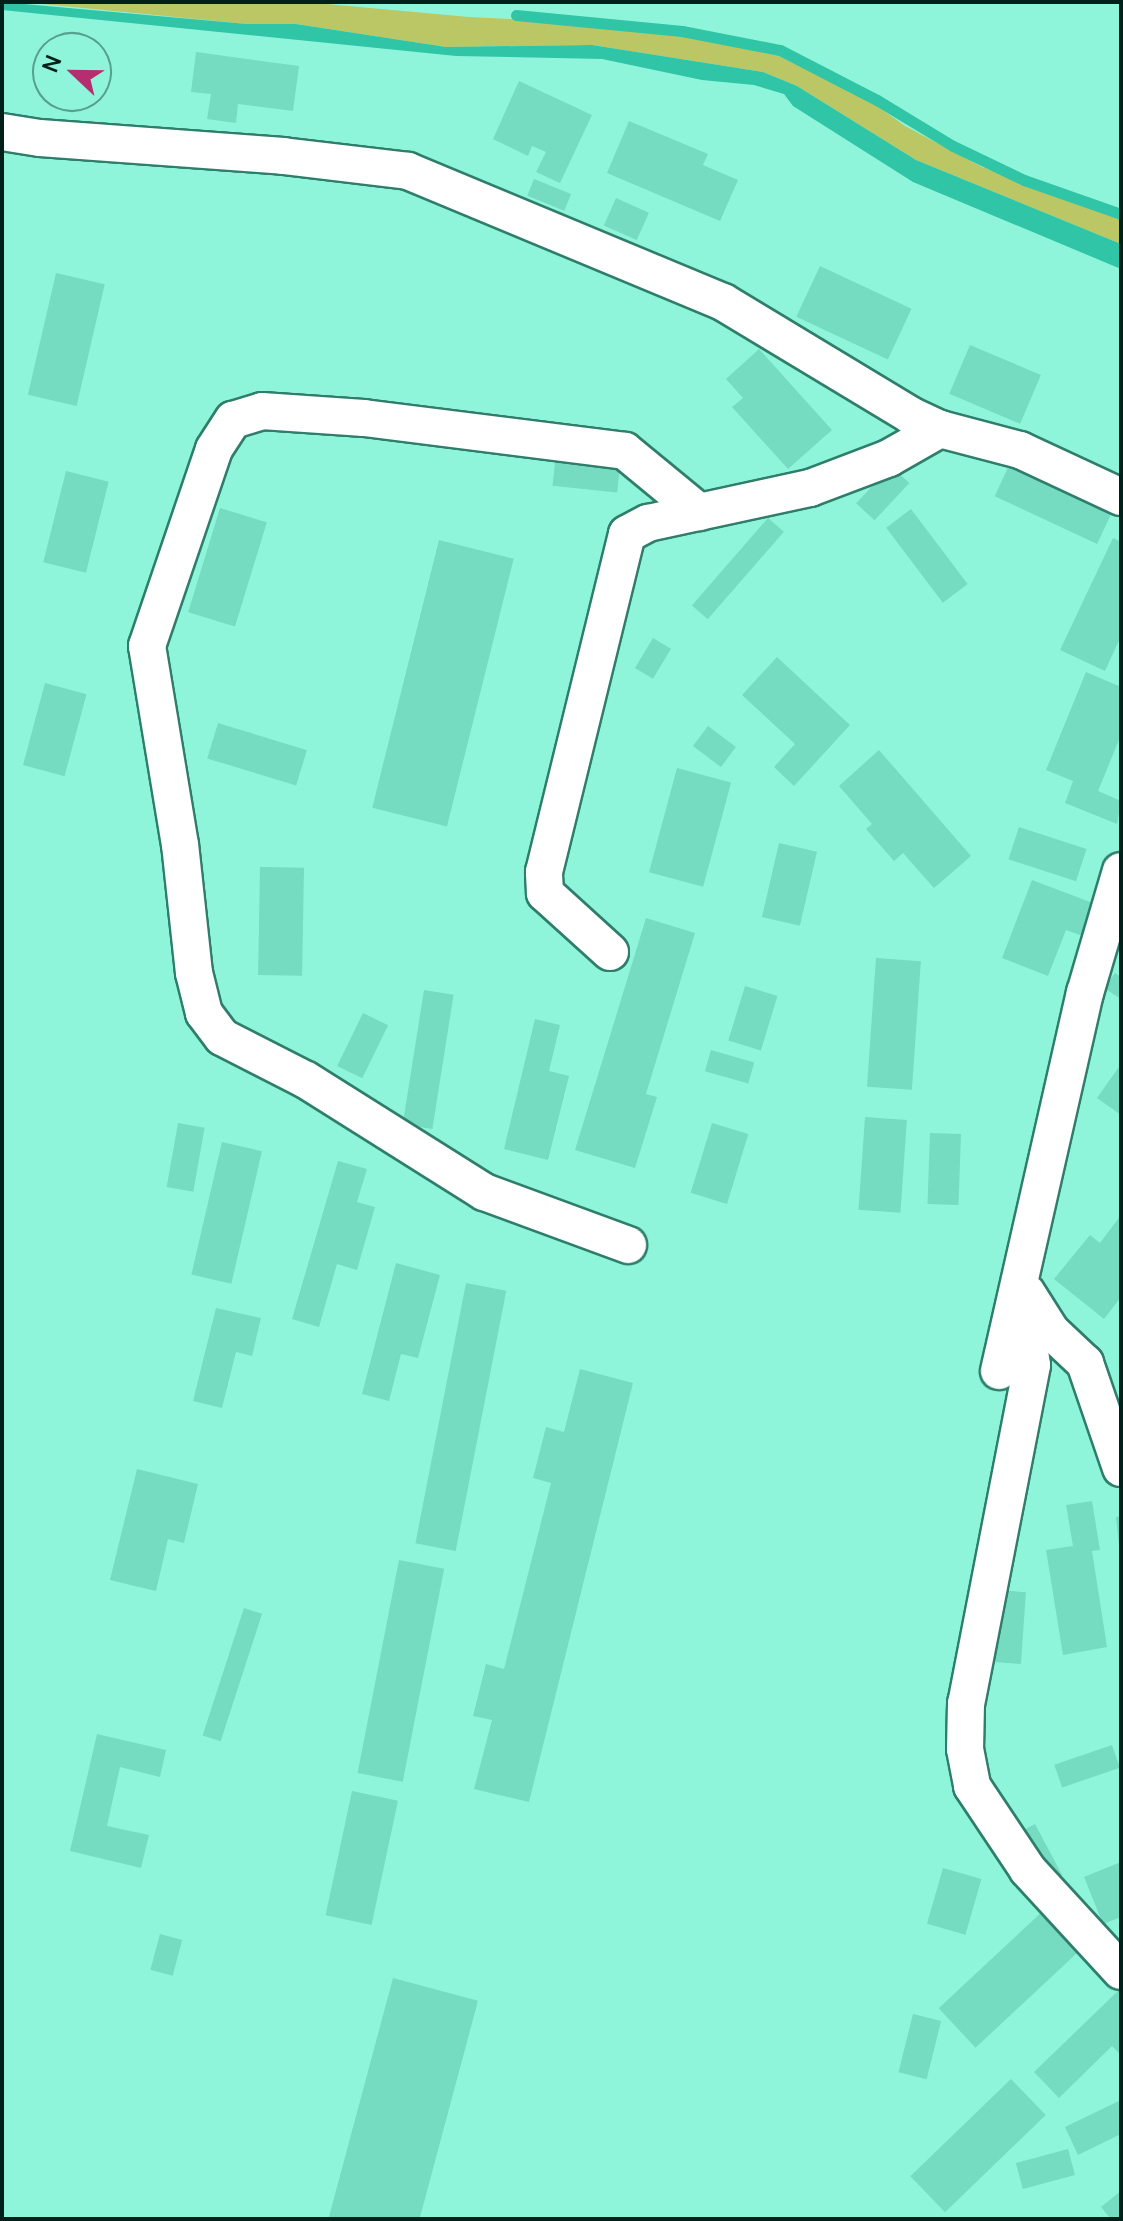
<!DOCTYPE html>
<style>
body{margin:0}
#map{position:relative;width:1123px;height:2221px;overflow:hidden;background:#8ff5da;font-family:Manrope,sans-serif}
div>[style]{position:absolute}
.green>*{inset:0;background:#bbc765}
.water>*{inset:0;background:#30c5a6}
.stream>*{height:11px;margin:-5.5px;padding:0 5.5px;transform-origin:5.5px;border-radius:5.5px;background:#30c5a6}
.building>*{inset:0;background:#75dbc1;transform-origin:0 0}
.roads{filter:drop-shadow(2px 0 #2f7e6b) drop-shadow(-2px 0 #2f7e6b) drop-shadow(0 2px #2f7e6b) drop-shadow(0 -2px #2f7e6b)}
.minor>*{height:36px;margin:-18px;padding:0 18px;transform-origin:18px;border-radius:18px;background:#fff}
span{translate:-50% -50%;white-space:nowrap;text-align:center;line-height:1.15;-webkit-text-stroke:8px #8ff5da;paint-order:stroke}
.frame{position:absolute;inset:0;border:4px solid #002019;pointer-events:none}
.north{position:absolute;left:32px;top:32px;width:80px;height:80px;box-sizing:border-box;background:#8ff5da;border:2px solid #56a08d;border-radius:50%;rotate:292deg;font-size:22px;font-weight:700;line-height:32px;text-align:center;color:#002019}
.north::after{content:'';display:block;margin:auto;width:28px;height:36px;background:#b42e70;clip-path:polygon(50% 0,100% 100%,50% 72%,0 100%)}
</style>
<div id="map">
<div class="green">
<i style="clip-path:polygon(22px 2px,305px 2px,469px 17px,575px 22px,717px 41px,777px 55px,873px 103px,905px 126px,982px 167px,1121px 219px,1121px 244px,916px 160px,797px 86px,763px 72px,592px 45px,446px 47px,296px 24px,247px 24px)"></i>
</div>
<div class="water">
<i style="clip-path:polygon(2px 2px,247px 24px,296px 24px,446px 47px,592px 45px,763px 72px,797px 86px,916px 160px,1121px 244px,1121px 269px,913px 182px,793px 106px,784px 94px,754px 85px,702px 80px,602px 59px,456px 56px,2px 10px)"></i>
</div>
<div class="stream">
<i style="left:516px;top:15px;width:167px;rotate:5.5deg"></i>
<i style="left:682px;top:31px;width:100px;rotate:11deg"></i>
<i style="left:780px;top:50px;width:109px;rotate:27.3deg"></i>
<i style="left:877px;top:100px;width:89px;rotate:31.2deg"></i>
<i style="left:953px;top:146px;width:79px;rotate:25.6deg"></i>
<i style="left:1024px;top:180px;width:103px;rotate:19.3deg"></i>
</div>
<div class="building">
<i style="clip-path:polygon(196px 52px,299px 66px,293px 111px,238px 104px,236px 123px,207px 119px,211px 94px,191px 92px)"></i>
<i style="clip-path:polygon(519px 81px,592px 115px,560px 183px,536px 172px,546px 152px,532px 146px,528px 156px,493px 139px)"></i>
<i style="clip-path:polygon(629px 121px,708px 154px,703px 165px,738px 180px,720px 221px,607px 173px)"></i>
<i style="left:534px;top:179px;width:40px;height:18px;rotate:22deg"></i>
<i style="left:616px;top:198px;width:36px;height:30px;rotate:24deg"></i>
<i style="left:820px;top:266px;width:101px;height:56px;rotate:25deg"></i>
<i style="left:56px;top:273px;width:50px;height:125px;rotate:13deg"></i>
<i style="left:970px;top:345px;width:77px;height:53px;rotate:23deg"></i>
<i style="clip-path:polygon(759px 349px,832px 430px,788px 469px,732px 407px,743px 398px,726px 379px)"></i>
<i style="left:556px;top:453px;width:65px;height:33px;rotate:6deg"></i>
<i style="left:1012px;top:459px;width:113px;height:41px;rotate:25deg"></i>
<i style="left:891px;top:466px;width:25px;height:51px;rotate:43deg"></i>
<i style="left:66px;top:471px;width:44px;height:94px;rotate:14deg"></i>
<i style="left:220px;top:508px;width:49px;height:109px;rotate:17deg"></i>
<i style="left:911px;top:509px;width:94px;height:31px;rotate:53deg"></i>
<i style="left:768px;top:518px;width:21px;height:116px;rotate:41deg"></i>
<i style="clip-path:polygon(1113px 538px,1121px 542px,1121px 636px,1105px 671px,1060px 650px)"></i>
<i style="left:439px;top:540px;width:77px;height:276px;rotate:14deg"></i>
<i style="left:653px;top:638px;width:21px;height:35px;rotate:31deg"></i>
<i style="clip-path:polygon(777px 657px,850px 725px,794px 786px,774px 767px,795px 744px,742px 695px)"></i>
<i style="clip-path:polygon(1086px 672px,1121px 687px,1121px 735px,1098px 791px,1121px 801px,1117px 824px,1065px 803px,1073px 781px,1046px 770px)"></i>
<i style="left:45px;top:683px;width:43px;height:85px;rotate:15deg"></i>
<i style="left:218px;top:723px;width:93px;height:37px;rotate:17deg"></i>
<i style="left:708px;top:726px;width:35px;height:25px;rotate:37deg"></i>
<i style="clip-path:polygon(879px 750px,971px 856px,934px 888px,903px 853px,894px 861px,866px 829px,872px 824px,839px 786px)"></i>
<i style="left:677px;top:768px;width:56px;height:108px;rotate:15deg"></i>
<i style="left:1019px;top:827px;width:71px;height:34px;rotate:18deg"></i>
<i style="left:779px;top:843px;width:39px;height:76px;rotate:13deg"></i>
<i style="left:260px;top:867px;width:44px;height:108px;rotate:1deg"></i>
<i style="clip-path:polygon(1032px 880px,1098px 905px,1086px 937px,1066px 930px,1048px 976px,1002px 958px)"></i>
<i style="clip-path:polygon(646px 918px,695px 933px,646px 1094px,657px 1097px,635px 1168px,575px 1150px)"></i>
<i style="left:876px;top:958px;width:45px;height:129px;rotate:4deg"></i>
<i style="clip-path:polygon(1115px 973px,1121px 977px,1121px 999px,1104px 988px)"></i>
<i style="left:745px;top:986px;width:34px;height:57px;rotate:17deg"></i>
<i style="left:424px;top:990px;width:30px;height:136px;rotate:9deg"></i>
<i style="left:363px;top:1013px;width:28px;height:59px;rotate:26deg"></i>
<i style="clip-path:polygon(535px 1019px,560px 1025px,549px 1071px,569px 1076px,548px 1160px,504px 1149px)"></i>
<i style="left:711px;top:1050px;width:45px;height:22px;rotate:16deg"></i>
<i style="clip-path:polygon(1121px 1064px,1121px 1115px,1097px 1098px)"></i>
<i style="left:865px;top:1117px;width:42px;height:93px;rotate:4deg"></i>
<i style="left:178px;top:1123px;width:27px;height:65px;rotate:10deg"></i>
<i style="left:712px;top:1123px;width:38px;height:73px;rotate:17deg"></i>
<i style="left:930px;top:1133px;width:31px;height:71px;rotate:2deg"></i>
<i style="left:222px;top:1142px;width:41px;height:136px;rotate:13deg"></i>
<i style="clip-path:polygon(338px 1161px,367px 1169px,357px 1202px,375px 1207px,357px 1270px,337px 1264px,319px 1327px,292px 1319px)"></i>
<i style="clip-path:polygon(1121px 1215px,1121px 1297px,1104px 1319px,1054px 1279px,1090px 1235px,1100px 1243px)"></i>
<i style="clip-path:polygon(396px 1263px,440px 1275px,418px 1358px,401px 1354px,389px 1401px,362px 1394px)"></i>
<i style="left:466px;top:1283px;width:41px;height:265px;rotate:11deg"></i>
<i style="clip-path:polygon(216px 1308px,261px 1318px,252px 1356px,236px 1352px,222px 1408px,193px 1401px)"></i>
<i style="clip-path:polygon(580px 1369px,633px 1383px,529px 1802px,474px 1789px,492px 1720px,473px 1716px,486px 1664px,504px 1669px,551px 1483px,533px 1478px,546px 1427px,564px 1432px)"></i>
<i style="clip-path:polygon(137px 1469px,198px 1484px,184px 1543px,168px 1539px,156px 1591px,110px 1580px)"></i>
<i style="clip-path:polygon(1092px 1501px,1100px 1550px,1092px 1551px,1107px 1647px,1063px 1655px,1046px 1550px,1073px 1546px,1066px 1505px)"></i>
<i style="clip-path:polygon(1121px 1516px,1121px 1545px,1119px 1545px,1116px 1517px)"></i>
<i style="left:399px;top:1560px;width:46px;height:217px;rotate:11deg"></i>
<i style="left:995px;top:1590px;width:31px;height:72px;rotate:4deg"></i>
<i style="left:244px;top:1608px;width:19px;height:134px;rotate:18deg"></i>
<i style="clip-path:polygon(97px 1734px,166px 1750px,160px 1777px,120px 1767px,107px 1826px,149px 1835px,141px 1868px,70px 1851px)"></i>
<i style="left:1112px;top:1745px;width:24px;height:61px;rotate:71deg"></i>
<i style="left:352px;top:1791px;width:47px;height:127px;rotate:12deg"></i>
<i style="left:1035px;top:1824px;width:58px;height:17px;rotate:62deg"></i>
<i style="clip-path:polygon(1121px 1862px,1121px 1917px,1103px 1924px,1084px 1877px)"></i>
<i style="left:943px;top:1868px;width:40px;height:58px;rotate:16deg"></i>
<i style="left:1044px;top:1910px;width:54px;height:144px;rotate:47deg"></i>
<i style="left:160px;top:1934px;width:23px;height:37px;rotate:15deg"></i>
<i style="left:393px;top:1978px;width:88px;height:249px;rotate:15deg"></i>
<i style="clip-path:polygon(1121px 1988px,1121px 2055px,1112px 2046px,1059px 2098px,1034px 2072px)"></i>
<i style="left:913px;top:2014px;width:29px;height:60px;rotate:14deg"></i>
<i style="left:1011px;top:2079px;width:50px;height:140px;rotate:46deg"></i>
<i style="clip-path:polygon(1121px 2100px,1121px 2134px,1078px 2155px,1065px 2127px)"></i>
<i style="left:1068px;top:2149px;width:27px;height:54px;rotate:75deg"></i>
<i style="clip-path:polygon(1121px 2191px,1121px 2219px,1111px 2219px,1101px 2207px)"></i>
</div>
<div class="roads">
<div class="minor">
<i style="left:2px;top:132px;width:38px;rotate:9deg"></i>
<i style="left:40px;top:138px;width:244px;rotate:4.2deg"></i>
<i style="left:283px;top:156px;width:126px;rotate:6.8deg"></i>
<i style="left:408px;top:171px;width:341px;rotate:22.6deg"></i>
<i style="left:723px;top:302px;width:218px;rotate:31.1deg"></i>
<i style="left:910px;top:415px;width:33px;rotate:25deg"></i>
<i style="left:940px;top:429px;width:83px;rotate:14.7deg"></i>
<i style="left:1020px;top:450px;width:111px;rotate:25deg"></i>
<i style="left:610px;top:952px;width:88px;rotate:-137.8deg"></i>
<i style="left:545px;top:893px;width:21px;rotate:-93deg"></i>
<i style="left:544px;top:872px;width:348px;rotate:-76.2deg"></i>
<i style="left:627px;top:534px;width:24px;rotate:-28deg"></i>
<i style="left:648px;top:523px;width:166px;rotate:-12.2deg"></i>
<i style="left:810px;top:488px;width:85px;rotate:-20.8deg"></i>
<i style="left:889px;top:458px;width:59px;rotate:-29.6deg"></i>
<i style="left:628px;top:1245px;width:153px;rotate:-159.8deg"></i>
<i style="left:484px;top:1192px;width:210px;rotate:-147.8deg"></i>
<i style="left:306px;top:1080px;width:94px;rotate:-152.9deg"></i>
<i style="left:222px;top:1037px;width:30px;rotate:-127deg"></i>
<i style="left:204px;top:1013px;width:41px;rotate:-104deg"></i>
<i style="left:194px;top:973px;width:129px;rotate:-96.2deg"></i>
<i style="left:180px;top:845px;width:202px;rotate:-99.4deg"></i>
<i style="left:147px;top:646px;width:208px;rotate:-71.2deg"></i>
<i style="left:214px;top:449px;width:35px;rotate:-57deg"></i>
<i style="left:233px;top:420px;width:30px;rotate:-17deg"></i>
<i style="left:262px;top:411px;width:102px;rotate:3.9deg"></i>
<i style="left:364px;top:418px;width:263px;rotate:7.2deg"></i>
<i style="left:625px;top:451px;width:96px;rotate:39.5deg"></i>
<i style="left:1020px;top:1282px;width:84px;rotate:81.8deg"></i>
<i style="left:1032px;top:1365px;width:344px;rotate:101deg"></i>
<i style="left:966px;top:1703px;width:46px;rotate:91.2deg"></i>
<i style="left:965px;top:1749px;width:38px;rotate:79deg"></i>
<i style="left:972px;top:1786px;width:101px;rotate:56.3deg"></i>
<i style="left:1028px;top:1870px;width:137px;rotate:47.4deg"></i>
<i style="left:1027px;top:1293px;width:45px;rotate:57.7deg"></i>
<i style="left:1051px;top:1331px;width:47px;rotate:43.3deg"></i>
<i style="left:1085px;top:1363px;width:111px;rotate:71.1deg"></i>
<i style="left:999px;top:1371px;width:388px;rotate:-77.2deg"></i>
<i style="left:1085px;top:993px;width:127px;rotate:-73.6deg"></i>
</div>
</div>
<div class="frame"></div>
<div class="north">N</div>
</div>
